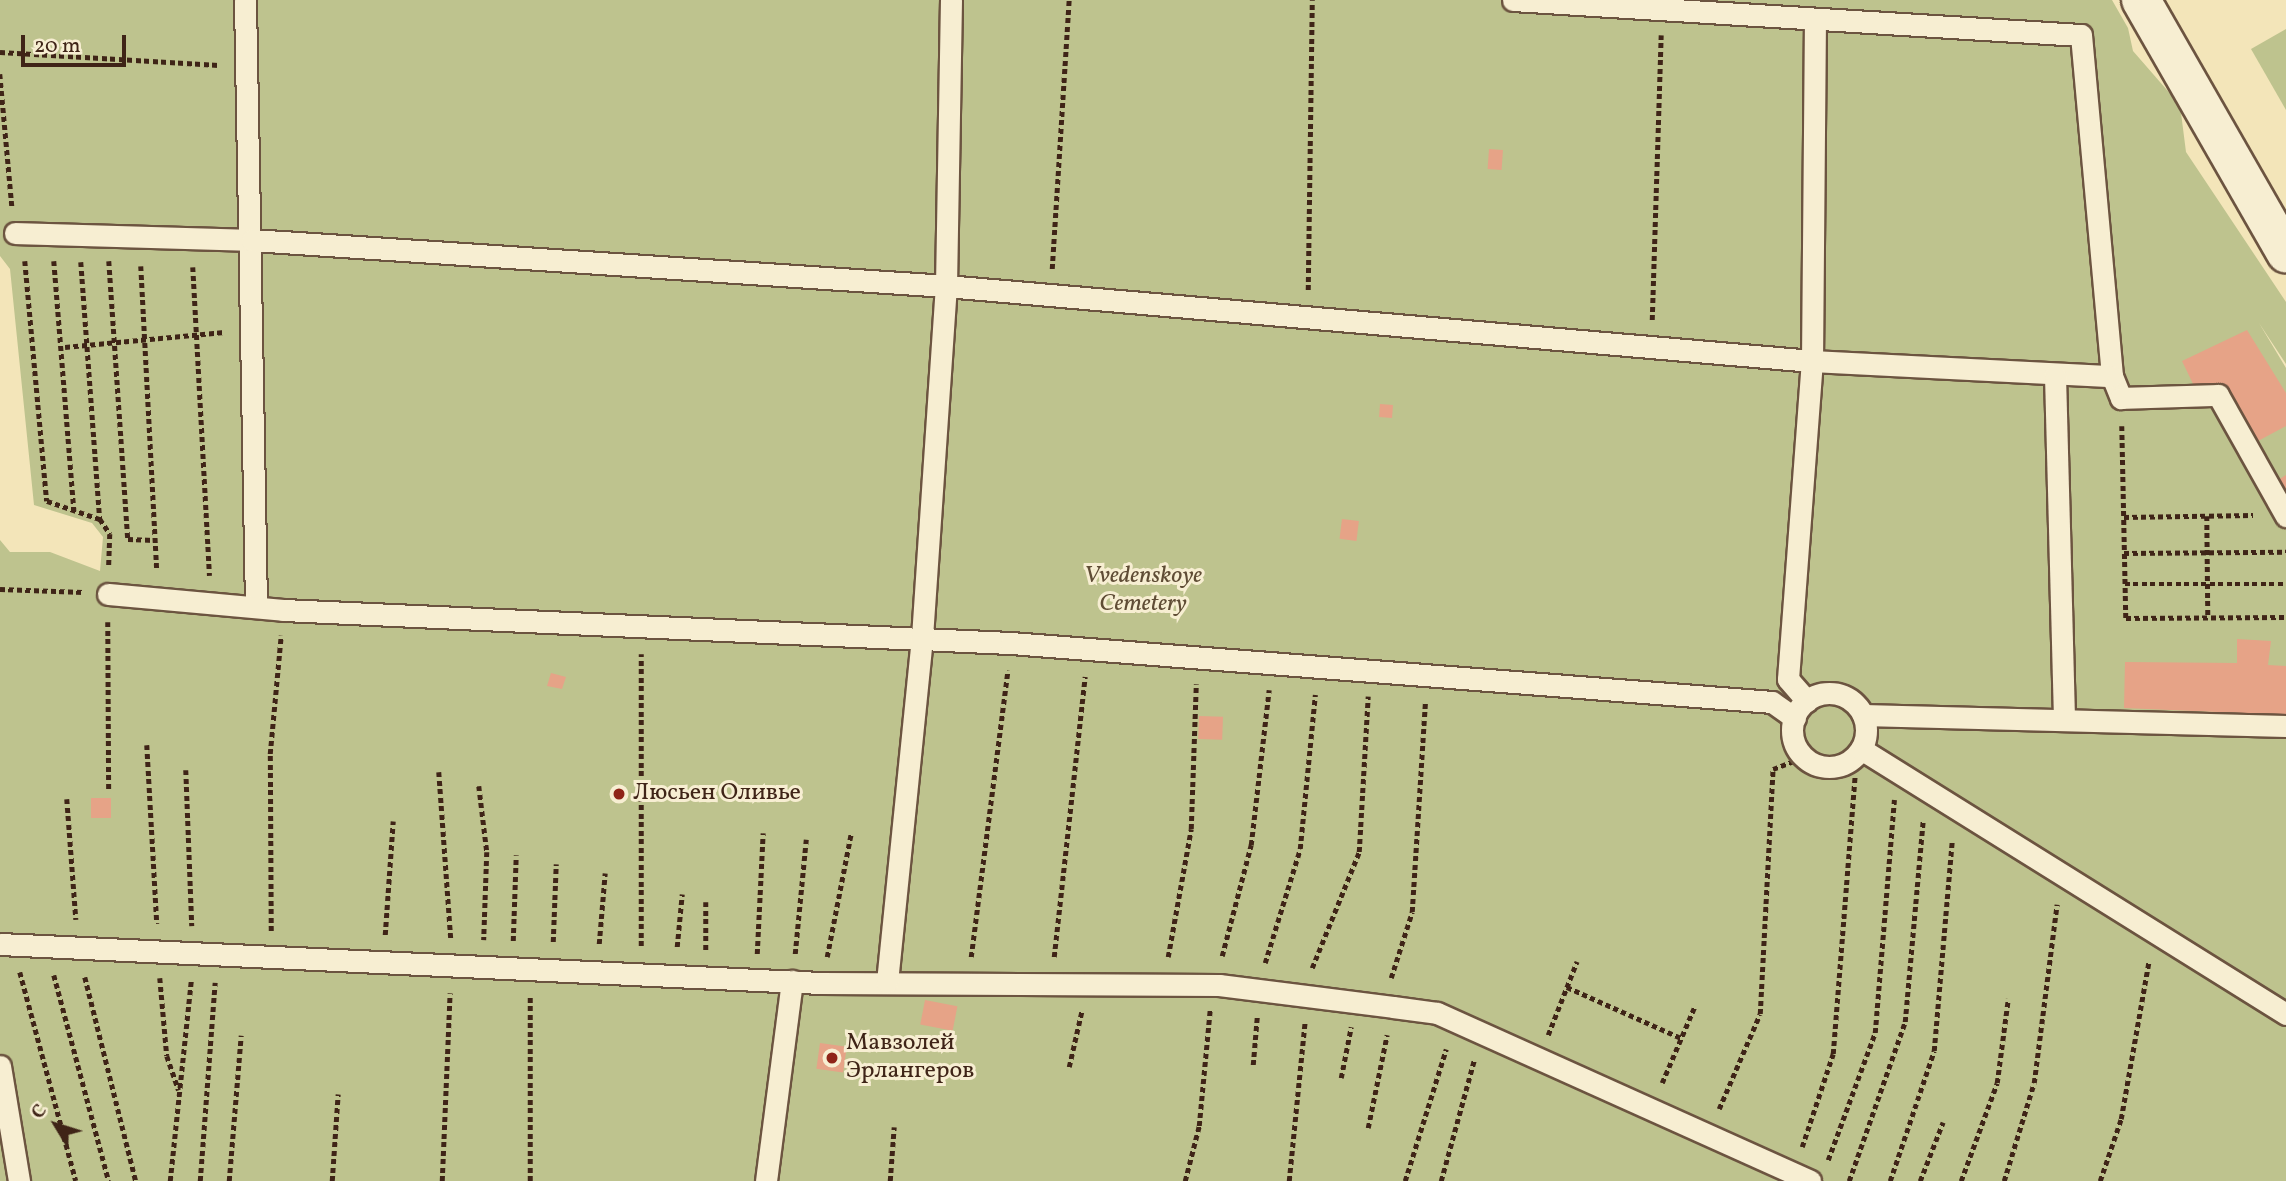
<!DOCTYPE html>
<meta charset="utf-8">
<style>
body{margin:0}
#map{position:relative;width:2286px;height:1181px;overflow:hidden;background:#f3e5b9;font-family:Vollkorn,serif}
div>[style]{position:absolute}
.green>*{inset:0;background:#bec38e}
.building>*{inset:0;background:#e6a387;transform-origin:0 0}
.path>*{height:4.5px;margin-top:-2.25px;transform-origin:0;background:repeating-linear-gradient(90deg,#3f2417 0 5px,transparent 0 8.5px)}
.roads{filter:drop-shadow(2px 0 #6c5440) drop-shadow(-2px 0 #6c5440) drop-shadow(0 2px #6c5440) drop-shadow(0 -2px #6c5440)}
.service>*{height:21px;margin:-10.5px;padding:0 10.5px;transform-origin:10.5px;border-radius:10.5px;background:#f7eed2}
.service>.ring{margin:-10.5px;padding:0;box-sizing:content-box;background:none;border:21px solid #f7eed2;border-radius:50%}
.minor>*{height:38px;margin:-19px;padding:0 19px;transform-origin:19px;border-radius:19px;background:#f7eed2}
.dots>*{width:19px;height:19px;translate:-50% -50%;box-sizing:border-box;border:4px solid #f7eed2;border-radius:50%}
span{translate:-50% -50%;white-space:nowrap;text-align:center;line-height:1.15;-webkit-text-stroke:6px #f7eed2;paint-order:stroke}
.park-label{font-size:24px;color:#5f4c35;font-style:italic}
.poi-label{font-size:24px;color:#3f2417}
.left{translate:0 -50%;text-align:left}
.north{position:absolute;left:21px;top:1090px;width:70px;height:70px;-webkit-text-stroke:5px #f7eed2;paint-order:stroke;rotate:308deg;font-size:19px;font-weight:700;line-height:28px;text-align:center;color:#3f2417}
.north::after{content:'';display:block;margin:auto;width:24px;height:32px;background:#3f2417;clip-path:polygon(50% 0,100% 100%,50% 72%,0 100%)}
.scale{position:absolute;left:21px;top:35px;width:105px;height:32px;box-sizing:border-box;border:4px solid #3f2417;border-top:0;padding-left:9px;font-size:21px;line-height:24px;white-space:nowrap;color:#3f2417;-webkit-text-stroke:5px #f7eed2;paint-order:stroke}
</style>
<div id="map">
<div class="green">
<i style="clip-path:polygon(0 0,2112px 0,2128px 28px,2133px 51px,2180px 105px,2186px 152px,2286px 302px,2286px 364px,2259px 323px,2286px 368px,2286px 1181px,0 1181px,0 540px,10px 552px,50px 552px,100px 571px,103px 537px,92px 523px,34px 505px,10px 269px,0 256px)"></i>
<i style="clip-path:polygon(2286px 29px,2286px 110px,2251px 49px)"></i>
</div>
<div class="building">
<i style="left:1489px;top:149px;width:14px;height:20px;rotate:4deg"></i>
<i style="clip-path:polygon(2247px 330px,2286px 393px,2286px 426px,2258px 441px,2226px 385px,2195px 388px,2182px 361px)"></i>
<i style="left:1380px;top:404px;width:13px;height:13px;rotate:4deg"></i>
<i style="clip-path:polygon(2286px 475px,2286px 492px,2278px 480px)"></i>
<i style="left:1342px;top:519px;width:17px;height:20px;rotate:7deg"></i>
<i style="clip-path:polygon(2237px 639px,2271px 641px,2268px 665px,2286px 666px,2286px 715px,2124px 708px,2125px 662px,2237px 663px)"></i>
<i style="clip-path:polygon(551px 673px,566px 677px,562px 689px,547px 686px)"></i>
<i style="left:1199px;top:716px;width:24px;height:23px;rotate:2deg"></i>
<i style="left:91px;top:798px;width:20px;height:20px"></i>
<i style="left:925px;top:1000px;width:33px;height:25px;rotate:11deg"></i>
<i style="left:820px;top:1043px;width:27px;height:26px;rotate:8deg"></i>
</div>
<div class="path">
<i style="left:0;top:52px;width:219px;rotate:3.4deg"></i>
<i style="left:0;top:74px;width:134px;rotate:84.8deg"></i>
<i style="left:25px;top:261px;width:241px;rotate:84.8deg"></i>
<i style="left:47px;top:501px;width:56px;rotate:18.8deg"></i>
<i style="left:100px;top:519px;width:18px;rotate:56deg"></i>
<i style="left:110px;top:534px;width:33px;rotate:92deg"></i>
<i style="left:54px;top:261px;width:251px;rotate:85.4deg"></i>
<i style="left:109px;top:261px;width:279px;rotate:86.1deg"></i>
<i style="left:128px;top:539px;width:27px;rotate:2deg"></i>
<i style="left:81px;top:262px;width:258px;rotate:85.8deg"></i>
<i style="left:141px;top:266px;width:305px;rotate:87deg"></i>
<i style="left:193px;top:267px;width:309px;rotate:86.9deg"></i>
<i style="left:1052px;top:269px;width:270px;rotate:-86.4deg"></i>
<i style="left:1308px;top:290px;width:290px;rotate:-89.2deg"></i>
<i style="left:1652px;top:320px;width:285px;rotate:-88.2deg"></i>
<i style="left:65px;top:347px;width:160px;rotate:-5.4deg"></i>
<i style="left:2122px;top:426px;width:192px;rotate:88.8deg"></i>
<i style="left:2126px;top:618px;width:160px;rotate:-0.4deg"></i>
<i style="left:2207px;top:516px;width:101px;rotate:89.4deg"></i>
<i style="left:2124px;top:517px;width:129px;rotate:-0.9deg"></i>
<i style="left:2124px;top:553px;width:162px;rotate:-0.4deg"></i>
<i style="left:2125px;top:584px;width:161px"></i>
<i style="left:0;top:589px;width:83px;rotate:2.1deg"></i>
<i style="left:108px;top:622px;width:167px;rotate:89.7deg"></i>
<i style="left:147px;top:745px;width:179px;rotate:86.8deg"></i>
<i style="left:186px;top:770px;width:156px;rotate:87.8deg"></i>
<i style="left:439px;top:772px;width:167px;rotate:85.9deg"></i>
<i style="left:479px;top:786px;width:66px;rotate:83.1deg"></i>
<i style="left:487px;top:852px;width:88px;rotate:92deg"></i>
<i style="left:67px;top:799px;width:121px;rotate:85.7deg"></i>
<i style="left:706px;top:902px;width:50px;rotate:90deg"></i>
<i style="left:271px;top:931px;width:177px;rotate:-90.3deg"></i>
<i style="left:270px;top:754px;width:119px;rotate:-84.7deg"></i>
<i style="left:385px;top:935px;width:114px;rotate:-86deg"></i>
<i style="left:513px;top:941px;width:86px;rotate:-88deg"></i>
<i style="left:553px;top:942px;width:78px;rotate:-87.8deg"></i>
<i style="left:599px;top:944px;width:71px;rotate:-85.2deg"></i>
<i style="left:641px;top:946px;width:292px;rotate:-90deg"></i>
<i style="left:677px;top:947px;width:53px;rotate:-84.6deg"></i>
<i style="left:757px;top:954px;width:121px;rotate:-87.2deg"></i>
<i style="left:795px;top:954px;width:115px;rotate:-84.5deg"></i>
<i style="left:1222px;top:956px;width:115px;rotate:-75.4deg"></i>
<i style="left:1251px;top:845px;width:156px;rotate:-83.4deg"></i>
<i style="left:827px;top:957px;width:125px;rotate:-79deg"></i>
<i style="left:971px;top:957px;width:289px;rotate:-82.7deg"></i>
<i style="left:1054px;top:957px;width:282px;rotate:-83.7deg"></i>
<i style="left:1168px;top:957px;width:130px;rotate:-79.8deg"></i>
<i style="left:1191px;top:829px;width:145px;rotate:-88deg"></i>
<i style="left:1265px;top:963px;width:119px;rotate:-72.9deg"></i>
<i style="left:1300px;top:849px;width:155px;rotate:-84.4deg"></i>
<i style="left:1312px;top:968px;width:125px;rotate:-67.9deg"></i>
<i style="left:1359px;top:852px;width:156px;rotate:-86.7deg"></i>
<i style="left:20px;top:972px;width:216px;rotate:75deg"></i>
<i style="left:54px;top:975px;width:213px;rotate:75.1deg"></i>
<i style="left:85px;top:977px;width:210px;rotate:76deg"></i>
<i style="left:160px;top:978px;width:78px;rotate:84.9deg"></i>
<i style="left:167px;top:1056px;width:36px;rotate:71deg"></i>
<i style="left:1391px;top:978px;width:69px;rotate:-72.3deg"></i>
<i style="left:1412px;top:912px;width:209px;rotate:-86.4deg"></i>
<i style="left:1567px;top:987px;width:125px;rotate:24.1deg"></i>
<i style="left:1548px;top:1035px;width:79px;rotate:-68.6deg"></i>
<i style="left:1253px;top:1065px;width:48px;rotate:-85.2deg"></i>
<i style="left:1069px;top:1067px;width:58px;rotate:-77.2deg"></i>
<i style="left:1341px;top:1078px;width:52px;rotate:-78.9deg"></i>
<i style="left:1662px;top:1083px;width:82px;rotate:-66.9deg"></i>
<i style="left:1719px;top:1109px;width:103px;rotate:-66.7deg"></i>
<i style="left:1760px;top:1014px;width:245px;rotate:-87deg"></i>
<i style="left:1773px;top:769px;width:34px;rotate:-21deg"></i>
<i style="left:1368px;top:1128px;width:95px;rotate:-78.5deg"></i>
<i style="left:1802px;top:1147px;width:98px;rotate:-71.6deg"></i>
<i style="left:1833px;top:1054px;width:278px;rotate:-85.5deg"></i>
<i style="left:1828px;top:1160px;width:135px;rotate:-69.7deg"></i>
<i style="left:1875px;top:1033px;width:234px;rotate:-85.3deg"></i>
<i style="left:170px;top:1181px;width:202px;rotate:-84deg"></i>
<i style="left:200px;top:1181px;width:199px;rotate:-85.7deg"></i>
<i style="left:229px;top:1181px;width:146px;rotate:-85.3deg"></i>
<i style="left:332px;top:1181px;width:87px;rotate:-86.1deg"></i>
<i style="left:442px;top:1181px;width:188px;rotate:-87.6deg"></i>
<i style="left:530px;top:1181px;width:185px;rotate:-90deg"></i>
<i style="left:890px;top:1181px;width:54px;rotate:-85.8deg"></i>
<i style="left:1185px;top:1181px;width:57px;rotate:-75.7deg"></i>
<i style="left:1199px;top:1126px;width:117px;rotate:-84.6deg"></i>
<i style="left:1289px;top:1181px;width:160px;rotate:-84.3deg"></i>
<i style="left:1405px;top:1181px;width:138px;rotate:-72.7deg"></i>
<i style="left:1441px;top:1181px;width:125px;rotate:-74.7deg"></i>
<i style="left:1849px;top:1181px;width:169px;rotate:-70.6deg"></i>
<i style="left:1905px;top:1022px;width:202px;rotate:-84.9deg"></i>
<i style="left:1890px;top:1181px;width:137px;rotate:-71.3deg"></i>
<i style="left:1934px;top:1051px;width:212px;rotate:-85.1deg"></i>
<i style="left:1920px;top:1181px;width:63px;rotate:-68.7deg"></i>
<i style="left:1961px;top:1181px;width:104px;rotate:-69.8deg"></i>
<i style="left:1997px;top:1083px;width:85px;rotate:-82.5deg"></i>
<i style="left:2004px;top:1181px;width:102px;rotate:-73deg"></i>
<i style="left:2034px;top:1083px;width:180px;rotate:-82.7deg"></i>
<i style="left:2100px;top:1181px;width:65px;rotate:-71.3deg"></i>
<i style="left:2121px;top:1119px;width:161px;rotate:-80deg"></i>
</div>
<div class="roads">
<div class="service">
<i style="left:245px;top:0;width:607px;rotate:88.96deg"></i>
<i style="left:1513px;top:0;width:569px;rotate:3.53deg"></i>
<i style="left:2081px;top:35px;width:342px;rotate:84.8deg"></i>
<i style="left:2112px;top:376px;width:24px;rotate:68deg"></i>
<i style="left:2121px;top:398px;width:97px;rotate:-1.8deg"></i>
<i style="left:2218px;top:395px;width:139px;rotate:60.7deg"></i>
<i style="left:15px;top:233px;width:237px;rotate:1.7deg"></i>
<i style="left:252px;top:240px;width:696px;rotate:3.79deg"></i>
<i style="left:946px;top:286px;width:869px;rotate:4.95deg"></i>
<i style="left:1812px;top:361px;width:300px;rotate:2.9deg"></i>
<i style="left:2055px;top:375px;width:342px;rotate:88.5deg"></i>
<i style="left:108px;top:594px;width:176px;rotate:5.2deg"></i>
<i style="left:283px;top:610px;width:729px;rotate:2.6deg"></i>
<i style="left:1011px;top:643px;width:763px;rotate:4.43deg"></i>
<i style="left:1772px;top:702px;width:28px;rotate:35deg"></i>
<i class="ring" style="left:1792px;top:693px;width:53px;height:53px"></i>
<i style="left:1807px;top:701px;width:29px;rotate:-131deg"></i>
<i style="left:1788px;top:679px;width:319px;rotate:-85.7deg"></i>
<i style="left:1812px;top:361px;width:342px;rotate:-89.5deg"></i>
<i style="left:1863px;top:715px;width:423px;rotate:1.5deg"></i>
<i style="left:1861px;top:749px;width:501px;rotate:31.94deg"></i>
<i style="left:0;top:944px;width:822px;rotate:2.72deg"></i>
<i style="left:821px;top:983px;width:398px;rotate:0.3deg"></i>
<i style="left:1219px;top:985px;width:175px;rotate:7.2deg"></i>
<i style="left:1393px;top:1007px;width:44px;rotate:7.8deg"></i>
<i style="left:1437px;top:1013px;width:409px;rotate:24.2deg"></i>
<i style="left:887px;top:982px;width:347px;rotate:-84.2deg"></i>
<i style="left:922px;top:637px;width:352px;rotate:-86.1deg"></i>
<i style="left:946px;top:286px;width:286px;rotate:-89deg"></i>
<i style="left:0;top:1066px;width:117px;rotate:80.6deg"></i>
<i style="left:766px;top:1181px;width:202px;rotate:-82.6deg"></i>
</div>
<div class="minor">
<i style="left:2141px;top:0;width:292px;rotate:60.2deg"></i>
</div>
</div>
<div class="dots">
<i style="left:619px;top:794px;background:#8f2418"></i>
<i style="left:832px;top:1058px;background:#8f2418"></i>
</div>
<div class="park-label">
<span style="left:1143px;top:591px">Vvedenskoye<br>Cemetery</span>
</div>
<div class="poi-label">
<span class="left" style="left:633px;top:794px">Люсьен Оливье</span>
<span class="left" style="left:846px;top:1058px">Мавзолей<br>Эрлангеров</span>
</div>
<div class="north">С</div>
<div class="scale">20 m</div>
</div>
